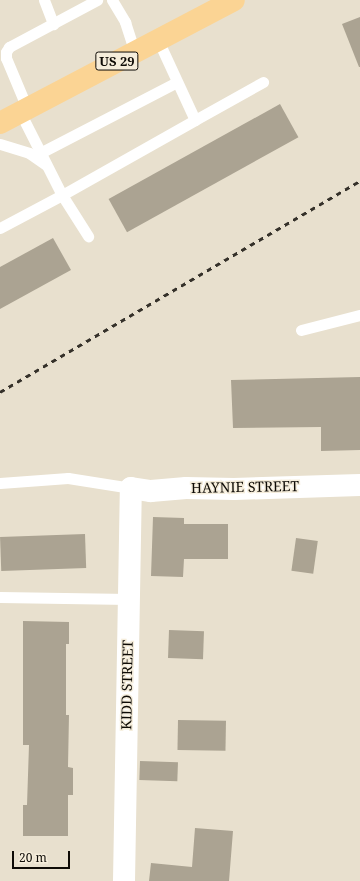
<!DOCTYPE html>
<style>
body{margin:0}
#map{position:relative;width:360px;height:881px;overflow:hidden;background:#e8e0ce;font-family:"Noto Serif",serif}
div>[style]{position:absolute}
.building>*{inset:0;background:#aba392;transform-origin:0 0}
.service>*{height:11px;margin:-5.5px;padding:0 5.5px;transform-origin:5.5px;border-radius:5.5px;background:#fff}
.minor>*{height:22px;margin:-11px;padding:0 11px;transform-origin:11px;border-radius:11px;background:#fff}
.primary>*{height:22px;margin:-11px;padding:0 11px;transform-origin:11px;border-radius:11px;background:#fbd494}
.rail>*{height:3px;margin-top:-1.5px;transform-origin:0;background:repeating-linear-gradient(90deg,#35312a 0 5px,transparent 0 10px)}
span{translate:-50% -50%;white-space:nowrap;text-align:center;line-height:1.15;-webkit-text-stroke:3px #f5eddb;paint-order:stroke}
.shield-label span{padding:1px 3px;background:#f5eddb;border:1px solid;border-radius:3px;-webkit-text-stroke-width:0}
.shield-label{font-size:13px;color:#0e0b06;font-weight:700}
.street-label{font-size:14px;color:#0e0b06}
.scale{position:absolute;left:12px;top:851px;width:58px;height:18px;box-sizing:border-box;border:2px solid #0e0b06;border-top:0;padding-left:5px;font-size:12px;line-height:14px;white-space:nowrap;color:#0e0b06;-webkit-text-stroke:3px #f5eddb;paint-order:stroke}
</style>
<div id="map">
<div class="building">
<i style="clip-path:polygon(360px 17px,360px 67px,359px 67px,342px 24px)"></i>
<i style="left:280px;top:104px;width:38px;height:196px;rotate:61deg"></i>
<i style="clip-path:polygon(53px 238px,71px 270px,0 309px,0 267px)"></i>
<i style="clip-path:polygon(360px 377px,360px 450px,321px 451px,321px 427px,233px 428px,231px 380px)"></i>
<i style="clip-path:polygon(153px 517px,184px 518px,184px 524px,228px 524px,228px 559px,184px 559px,183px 577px,151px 576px)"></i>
<i style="left:85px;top:534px;width:34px;height:85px;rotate:88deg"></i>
<i style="left:296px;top:538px;width:22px;height:33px;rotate:8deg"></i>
<i style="clip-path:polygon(23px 621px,69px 622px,69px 644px,66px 644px,66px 715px,69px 715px,68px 767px,73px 768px,73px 795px,68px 795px,68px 836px,23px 836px,23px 805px,27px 805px,29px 745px,23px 745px)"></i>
<i style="left:169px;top:630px;width:35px;height:28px;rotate:2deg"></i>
<i style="left:178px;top:720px;width:48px;height:30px;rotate:1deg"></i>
<i style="left:140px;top:761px;width:38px;height:19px;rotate:2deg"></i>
<i style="clip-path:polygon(195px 828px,233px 831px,229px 881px,149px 881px,151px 863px,192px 867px)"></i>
</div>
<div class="service">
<i style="left:44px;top:0;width:26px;rotate:69deg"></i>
<i style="left:112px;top:0;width:26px;rotate:59deg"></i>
<i style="left:125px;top:22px;width:32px;rotate:72deg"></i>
<i style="left:158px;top:40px;width:88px;rotate:65.2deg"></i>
<i style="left:195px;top:120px;width:78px;rotate:-29.2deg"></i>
<i style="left:27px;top:108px;width:54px;rotate:-112.8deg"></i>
<i style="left:6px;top:58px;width:6px;rotate:-90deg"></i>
<i style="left:6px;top:52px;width:6px;rotate:-59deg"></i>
<i style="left:9px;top:47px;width:100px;rotate:-28.1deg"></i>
<i style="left:20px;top:112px;width:93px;rotate:63.2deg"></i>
<i style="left:62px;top:195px;width:49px;rotate:57.6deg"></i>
<i style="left:0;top:144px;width:30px;rotate:17deg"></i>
<i style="left:29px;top:153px;width:21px;rotate:35deg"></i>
<i style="left:40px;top:153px;width:154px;rotate:-27.4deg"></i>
<i style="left:0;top:228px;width:70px;rotate:-28deg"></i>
<i style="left:62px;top:195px;width:153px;rotate:-29.4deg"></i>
<i style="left:301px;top:330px;width:61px;rotate:-14.3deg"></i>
<i style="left:0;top:483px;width:68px;rotate:-4.2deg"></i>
<i style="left:68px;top:478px;width:64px;rotate:9deg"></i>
<i style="left:0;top:597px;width:129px;rotate:0.9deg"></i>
</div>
<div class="minor">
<i style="left:124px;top:881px;width:393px;rotate:-89deg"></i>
<i style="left:131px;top:488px;width:20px;rotate:9deg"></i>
<i style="left:151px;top:491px;width:35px;rotate:-5deg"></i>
<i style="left:186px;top:488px;width:48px;rotate:1.2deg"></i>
<i style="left:234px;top:489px;width:126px;rotate:-1.8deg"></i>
</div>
<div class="primary">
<i style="left:0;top:123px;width:264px;rotate:-27.7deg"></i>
</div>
<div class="rail">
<i style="left:0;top:392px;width:417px;rotate:-30.4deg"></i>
</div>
<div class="shield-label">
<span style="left:117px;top:61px">US 29</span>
</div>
<div class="street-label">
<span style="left:245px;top:487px;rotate:-1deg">HAYNIE STREET</span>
<span style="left:127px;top:685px;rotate:-89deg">KIDD STREET</span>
</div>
<div class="scale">20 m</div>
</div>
